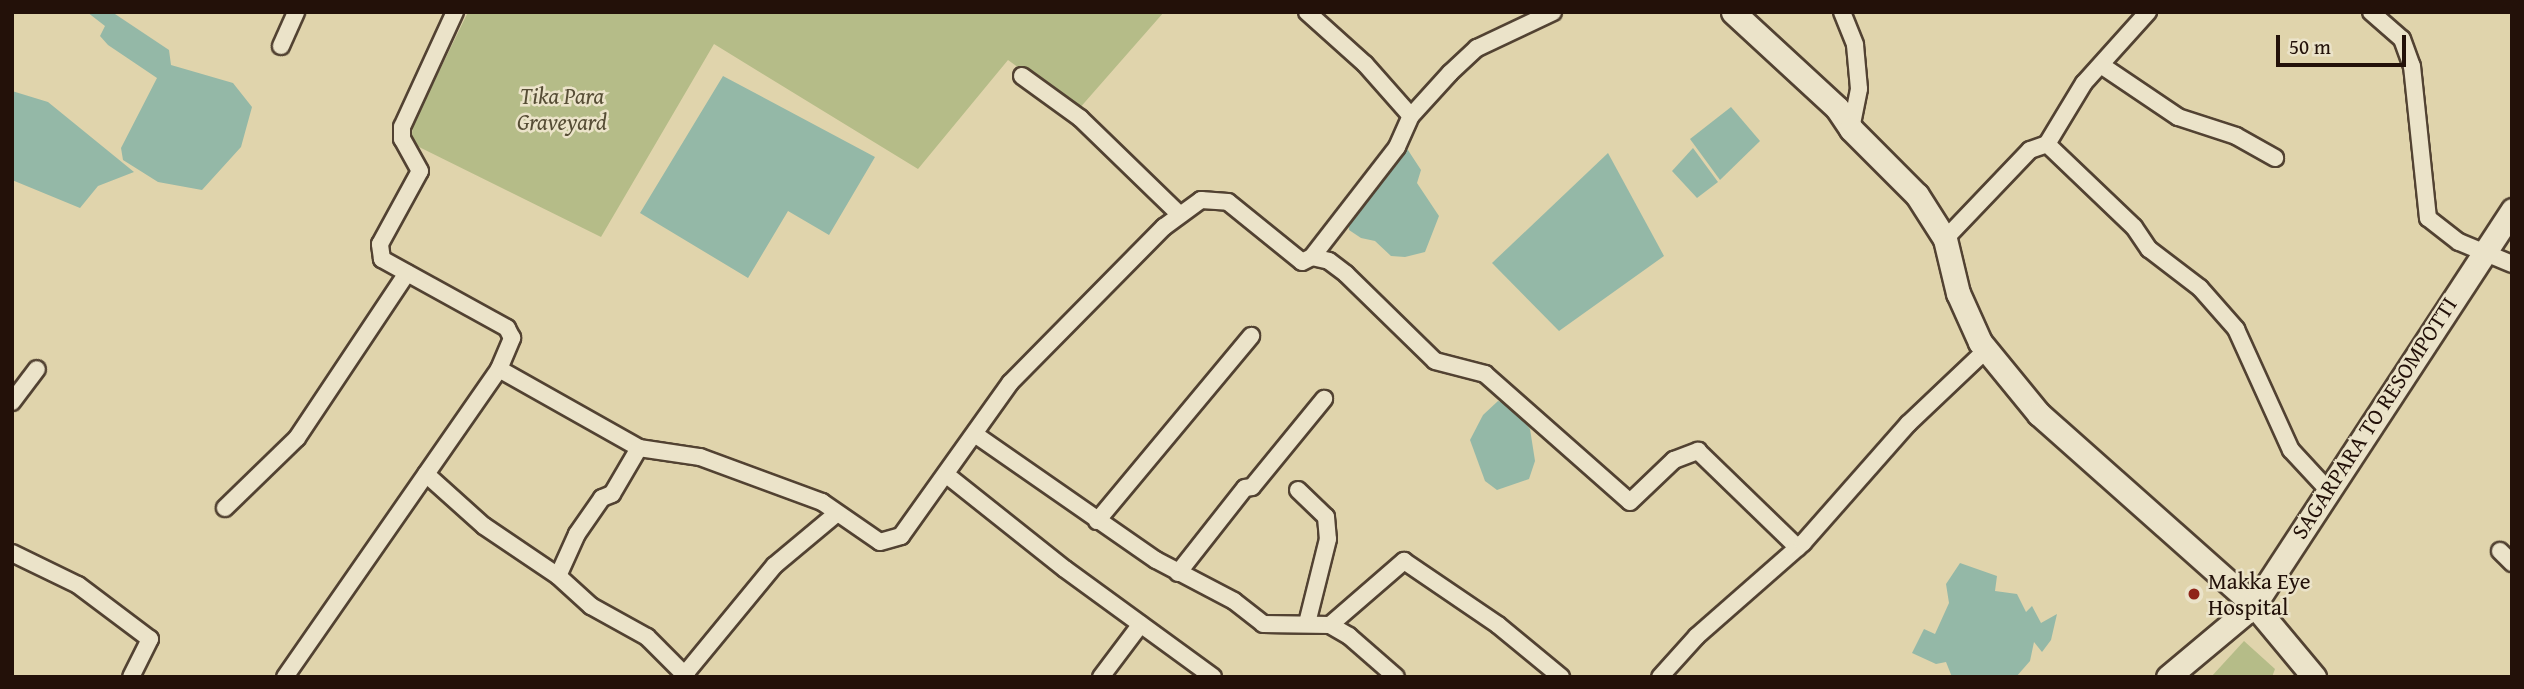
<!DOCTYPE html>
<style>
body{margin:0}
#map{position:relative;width:2524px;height:689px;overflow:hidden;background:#e0d4ac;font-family:"Gentium Book Plus",serif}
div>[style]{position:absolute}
.green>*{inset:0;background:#b5bc88}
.water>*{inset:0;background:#94b8a7}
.roads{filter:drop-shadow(2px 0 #524232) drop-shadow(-2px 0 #524232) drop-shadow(0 2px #524232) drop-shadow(0 -2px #524232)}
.minor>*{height:16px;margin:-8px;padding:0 8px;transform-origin:8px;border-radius:8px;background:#ebe3c9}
.secondary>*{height:23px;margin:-11.5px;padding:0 11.5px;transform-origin:11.5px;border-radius:11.5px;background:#ebe3c9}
.dots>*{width:19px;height:19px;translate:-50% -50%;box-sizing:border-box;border:4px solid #ebe3c9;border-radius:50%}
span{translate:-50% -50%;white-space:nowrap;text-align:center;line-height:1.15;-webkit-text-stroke:5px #ebe3c9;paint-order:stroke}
.park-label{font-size:23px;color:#564d35;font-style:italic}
.street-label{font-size:23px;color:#231109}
.poi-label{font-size:23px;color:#231109}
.left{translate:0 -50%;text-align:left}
.frame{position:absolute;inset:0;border:14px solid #231109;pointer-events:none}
.scale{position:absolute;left:2276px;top:35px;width:130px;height:32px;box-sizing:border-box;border:4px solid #231109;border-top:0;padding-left:9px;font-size:21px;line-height:24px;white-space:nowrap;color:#231109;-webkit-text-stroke:5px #ebe3c9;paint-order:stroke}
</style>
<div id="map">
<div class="green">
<i style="clip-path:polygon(468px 12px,1164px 12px,1078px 110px,1008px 60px,918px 169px,714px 44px,601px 237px,411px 143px,413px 125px)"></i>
<i style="clip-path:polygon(2244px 641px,2275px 669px,2272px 677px,2211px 677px)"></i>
</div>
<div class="water">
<i style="clip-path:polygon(87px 12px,112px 12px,169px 50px,171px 65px,233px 83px,252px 107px,241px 147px,202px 190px,158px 182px,123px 160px,121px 148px,157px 78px,108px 45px,100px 36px,105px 26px)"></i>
<i style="clip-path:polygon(723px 76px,875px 157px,829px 235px,788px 211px,748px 278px,640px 213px)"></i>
<i style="clip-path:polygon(12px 91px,48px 102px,134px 172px,98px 186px,80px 208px,12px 180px)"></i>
<i style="clip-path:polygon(1731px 107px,1760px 141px,1720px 180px,1690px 139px)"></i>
<i style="clip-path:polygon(1404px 144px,1421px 170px,1417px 183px,1439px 216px,1425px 252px,1405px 257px,1391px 256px,1375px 241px,1361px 238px,1349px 230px,1348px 220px)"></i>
<i style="clip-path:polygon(1693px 148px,1718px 182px,1697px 198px,1672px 171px)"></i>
<i style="clip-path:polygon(1608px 153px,1664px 256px,1559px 331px,1492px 263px)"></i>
<i style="clip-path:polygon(1498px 401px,1512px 406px,1530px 429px,1535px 461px,1529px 479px,1497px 490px,1485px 481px,1470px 440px,1483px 415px)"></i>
<i style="clip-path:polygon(1960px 563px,1997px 576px,1995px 591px,2017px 594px,2026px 612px,2032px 606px,2041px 623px,2057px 614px,2051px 640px,2042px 652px,2034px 642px,2030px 661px,2016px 677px,1952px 677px,1946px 662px,1936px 664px,1912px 653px,1924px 629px,1935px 634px,1949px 603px,1946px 584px)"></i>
</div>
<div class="roads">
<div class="minor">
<i style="left:1307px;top:12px;width:78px;rotate:41.9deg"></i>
<i style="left:1365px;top:64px;width:69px;rotate:48.5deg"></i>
<i style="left:1842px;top:12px;width:35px;rotate:68deg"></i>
<i style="left:1855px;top:45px;width:44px;rotate:84.8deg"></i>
<i style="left:1859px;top:89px;width:41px;rotate:101.3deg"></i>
<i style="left:2371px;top:12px;width:41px;rotate:41.1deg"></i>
<i style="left:2402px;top:39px;width:29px;rotate:70deg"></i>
<i style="left:2412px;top:66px;width:153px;rotate:84deg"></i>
<i style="left:2428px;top:218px;width:39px;rotate:38deg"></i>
<i style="left:2459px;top:242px;width:57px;rotate:22.5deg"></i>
<i style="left:281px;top:46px;width:37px;rotate:-66deg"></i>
<i style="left:2101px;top:65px;width:93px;rotate:34deg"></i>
<i style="left:2178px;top:117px;width:61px;rotate:18.1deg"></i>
<i style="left:2236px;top:136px;width:45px;rotate:29.4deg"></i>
<i style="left:1022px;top:76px;width:72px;rotate:35.9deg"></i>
<i style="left:1080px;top:118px;width:139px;rotate:44.1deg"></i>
<i style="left:2047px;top:144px;width:71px;rotate:-58.8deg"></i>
<i style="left:2084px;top:83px;width:96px;rotate:-48deg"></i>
<i style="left:1945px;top:239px;width:123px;rotate:-46.3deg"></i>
<i style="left:2030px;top:150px;width:18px;rotate:-19deg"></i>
<i style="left:2047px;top:144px;width:120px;rotate:43.7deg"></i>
<i style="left:2134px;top:227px;width:27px;rotate:56deg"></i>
<i style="left:2149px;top:249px;width:64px;rotate:37.4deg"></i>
<i style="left:2200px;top:288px;width:55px;rotate:48.7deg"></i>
<i style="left:2236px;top:329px;width:133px;rotate:65.6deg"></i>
<i style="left:2291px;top:450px;width:54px;rotate:47.2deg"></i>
<i style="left:1312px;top:257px;width:139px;rotate:-52.3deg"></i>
<i style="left:1397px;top:147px;width:34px;rotate:-66deg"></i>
<i style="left:1411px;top:116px;width:58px;rotate:-47.8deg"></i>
<i style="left:1450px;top:73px;width:37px;rotate:-43deg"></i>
<i style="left:1477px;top:48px;width:84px;rotate:-25.3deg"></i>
<i style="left:499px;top:369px;width:161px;rotate:29.4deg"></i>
<i style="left:639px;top:448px;width:62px;rotate:8.4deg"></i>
<i style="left:700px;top:457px;width:130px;rotate:20.2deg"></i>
<i style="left:822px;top:502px;width:70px;rotate:34.6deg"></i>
<i style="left:880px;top:542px;width:22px;rotate:-16deg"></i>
<i style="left:901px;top:536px;width:188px;rotate:-54.5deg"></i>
<i style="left:1010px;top:383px;width:219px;rotate:-45.4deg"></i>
<i style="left:1164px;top:227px;width:46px;rotate:-36.1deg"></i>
<i style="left:1201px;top:200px;width:27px;rotate:4deg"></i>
<i style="left:1228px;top:202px;width:95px;rotate:39deg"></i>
<i style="left:1302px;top:262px;width:11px;rotate:-27deg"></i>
<i style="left:1312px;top:257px;width:17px;rotate:13deg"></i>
<i style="left:1329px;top:261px;width:21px;rotate:37deg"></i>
<i style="left:1346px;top:274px;width:124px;rotate:44.3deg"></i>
<i style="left:1435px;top:361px;width:52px;rotate:14.6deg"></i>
<i style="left:1485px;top:374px;width:193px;rotate:41.4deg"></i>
<i style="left:1630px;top:502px;width:61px;rotate:-43.7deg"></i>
<i style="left:1674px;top:460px;width:26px;rotate:-21deg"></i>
<i style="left:1698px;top:451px;width:139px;rotate:44.1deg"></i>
<i style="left:12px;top:402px;width:41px;rotate:-52.9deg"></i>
<i style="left:976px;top:435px;width:219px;rotate:34.8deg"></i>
<i style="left:1156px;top:560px;width:88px;rotate:27.7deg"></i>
<i style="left:1234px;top:601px;width:37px;rotate:38deg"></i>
<i style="left:1263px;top:624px;width:67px;rotate:0.9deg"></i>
<i style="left:1330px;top:625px;width:22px;rotate:30deg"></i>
<i style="left:1349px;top:636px;width:62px;rotate:41.1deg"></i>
<i style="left:639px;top:448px;width:53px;rotate:120.4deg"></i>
<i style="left:612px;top:494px;width:11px;rotate:158deg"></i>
<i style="left:602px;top:498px;width:44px;rotate:124.8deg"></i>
<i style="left:577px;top:534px;width:46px;rotate:114.3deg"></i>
<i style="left:558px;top:576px;width:45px;rotate:42.3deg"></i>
<i style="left:591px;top:606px;width:64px;rotate:29deg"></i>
<i style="left:647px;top:637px;width:57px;rotate:45deg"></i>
<i style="left:426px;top:474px;width:78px;rotate:41.9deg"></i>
<i style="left:484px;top:526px;width:89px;rotate:34deg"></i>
<i style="left:948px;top:476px;width:149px;rotate:38.5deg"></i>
<i style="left:1065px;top:569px;width:183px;rotate:36.1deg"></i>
<i style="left:1298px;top:490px;width:39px;rotate:44deg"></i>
<i style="left:1326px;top:517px;width:22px;rotate:85deg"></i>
<i style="left:1328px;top:539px;width:87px;rotate:104deg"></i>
<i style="left:225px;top:508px;width:100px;rotate:-44.2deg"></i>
<i style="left:297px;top:438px;width:198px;rotate:-56.3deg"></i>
<i style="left:1097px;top:521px;width:241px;rotate:-50.2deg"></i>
<i style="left:2500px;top:551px;width:17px;rotate:45deg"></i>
<i style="left:12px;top:553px;width:73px;rotate:25.9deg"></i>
<i style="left:78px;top:585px;width:90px;rotate:36.9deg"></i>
<i style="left:150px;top:639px;width:42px;rotate:116.6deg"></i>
<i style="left:1178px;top:573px;width:108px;rotate:-51.8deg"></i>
<i style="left:1245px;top:488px;width:7px;rotate:-8deg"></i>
<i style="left:1252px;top:487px;width:114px;rotate:-50.7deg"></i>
<i style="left:1330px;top:625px;width:98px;rotate:-40.9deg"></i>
<i style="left:1404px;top:561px;width:114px;rotate:34.2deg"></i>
<i style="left:1498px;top:625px;width:82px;rotate:39.5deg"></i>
<i style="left:685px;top:674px;width:141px;rotate:-50.5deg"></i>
<i style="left:775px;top:565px;width:80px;rotate:-39.9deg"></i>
<i style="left:285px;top:677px;width:375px;rotate:-55.2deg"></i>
<i style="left:499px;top:369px;width:34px;rotate:-67deg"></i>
<i style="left:512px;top:338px;width:11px;rotate:-117deg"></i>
<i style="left:507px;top:328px;width:143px;rotate:-151.1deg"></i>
<i style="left:382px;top:259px;width:15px;rotate:-98deg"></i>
<i style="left:380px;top:244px;width:83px;rotate:-61.3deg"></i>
<i style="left:420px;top:171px;width:37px;rotate:-119deg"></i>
<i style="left:402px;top:139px;width:12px;rotate:-90deg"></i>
<i style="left:402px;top:127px;width:127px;rotate:-65.3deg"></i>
<i style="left:1101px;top:677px;width:66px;rotate:-53deg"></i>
<i style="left:1660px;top:677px;width:55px;rotate:-47.9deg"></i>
<i style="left:1697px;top:636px;width:141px;rotate:-41.3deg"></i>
<i style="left:1803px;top:543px;width:159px;rotate:-48.6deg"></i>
<i style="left:1908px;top:424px;width:109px;rotate:-43.5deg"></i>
</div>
<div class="secondary">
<i style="left:1733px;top:12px;width:142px;rotate:42.7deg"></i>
<i style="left:1837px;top:108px;width:25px;rotate:56deg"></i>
<i style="left:1851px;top:129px;width:93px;rotate:45deg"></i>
<i style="left:1917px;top:195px;width:52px;rotate:57.5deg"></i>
<i style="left:1945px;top:239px;width:56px;rotate:76.5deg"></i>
<i style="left:1958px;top:293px;width:54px;rotate:65.8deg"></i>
<i style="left:1980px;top:342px;width:93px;rotate:50.7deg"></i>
<i style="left:2039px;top:414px;width:288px;rotate:41.6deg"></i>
<i style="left:2254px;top:605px;width:94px;rotate:50.2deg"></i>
<i style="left:2168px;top:677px;width:112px;rotate:-39.9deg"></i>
<i style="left:2254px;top:605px;width:472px;rotate:-56.8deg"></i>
</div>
</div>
<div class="dots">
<i style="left:2194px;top:594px;background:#8f2418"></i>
</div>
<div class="park-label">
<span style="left:562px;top:109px">Tika Para<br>Graveyard</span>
</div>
<div class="street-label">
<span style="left:2374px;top:418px;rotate:-57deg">SAGARPARA TO RESOMPOTTI</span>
</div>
<div class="poi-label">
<span class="left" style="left:2208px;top:594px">Makka Eye<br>Hospital</span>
</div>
<div class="frame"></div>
<div class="scale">50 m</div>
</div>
